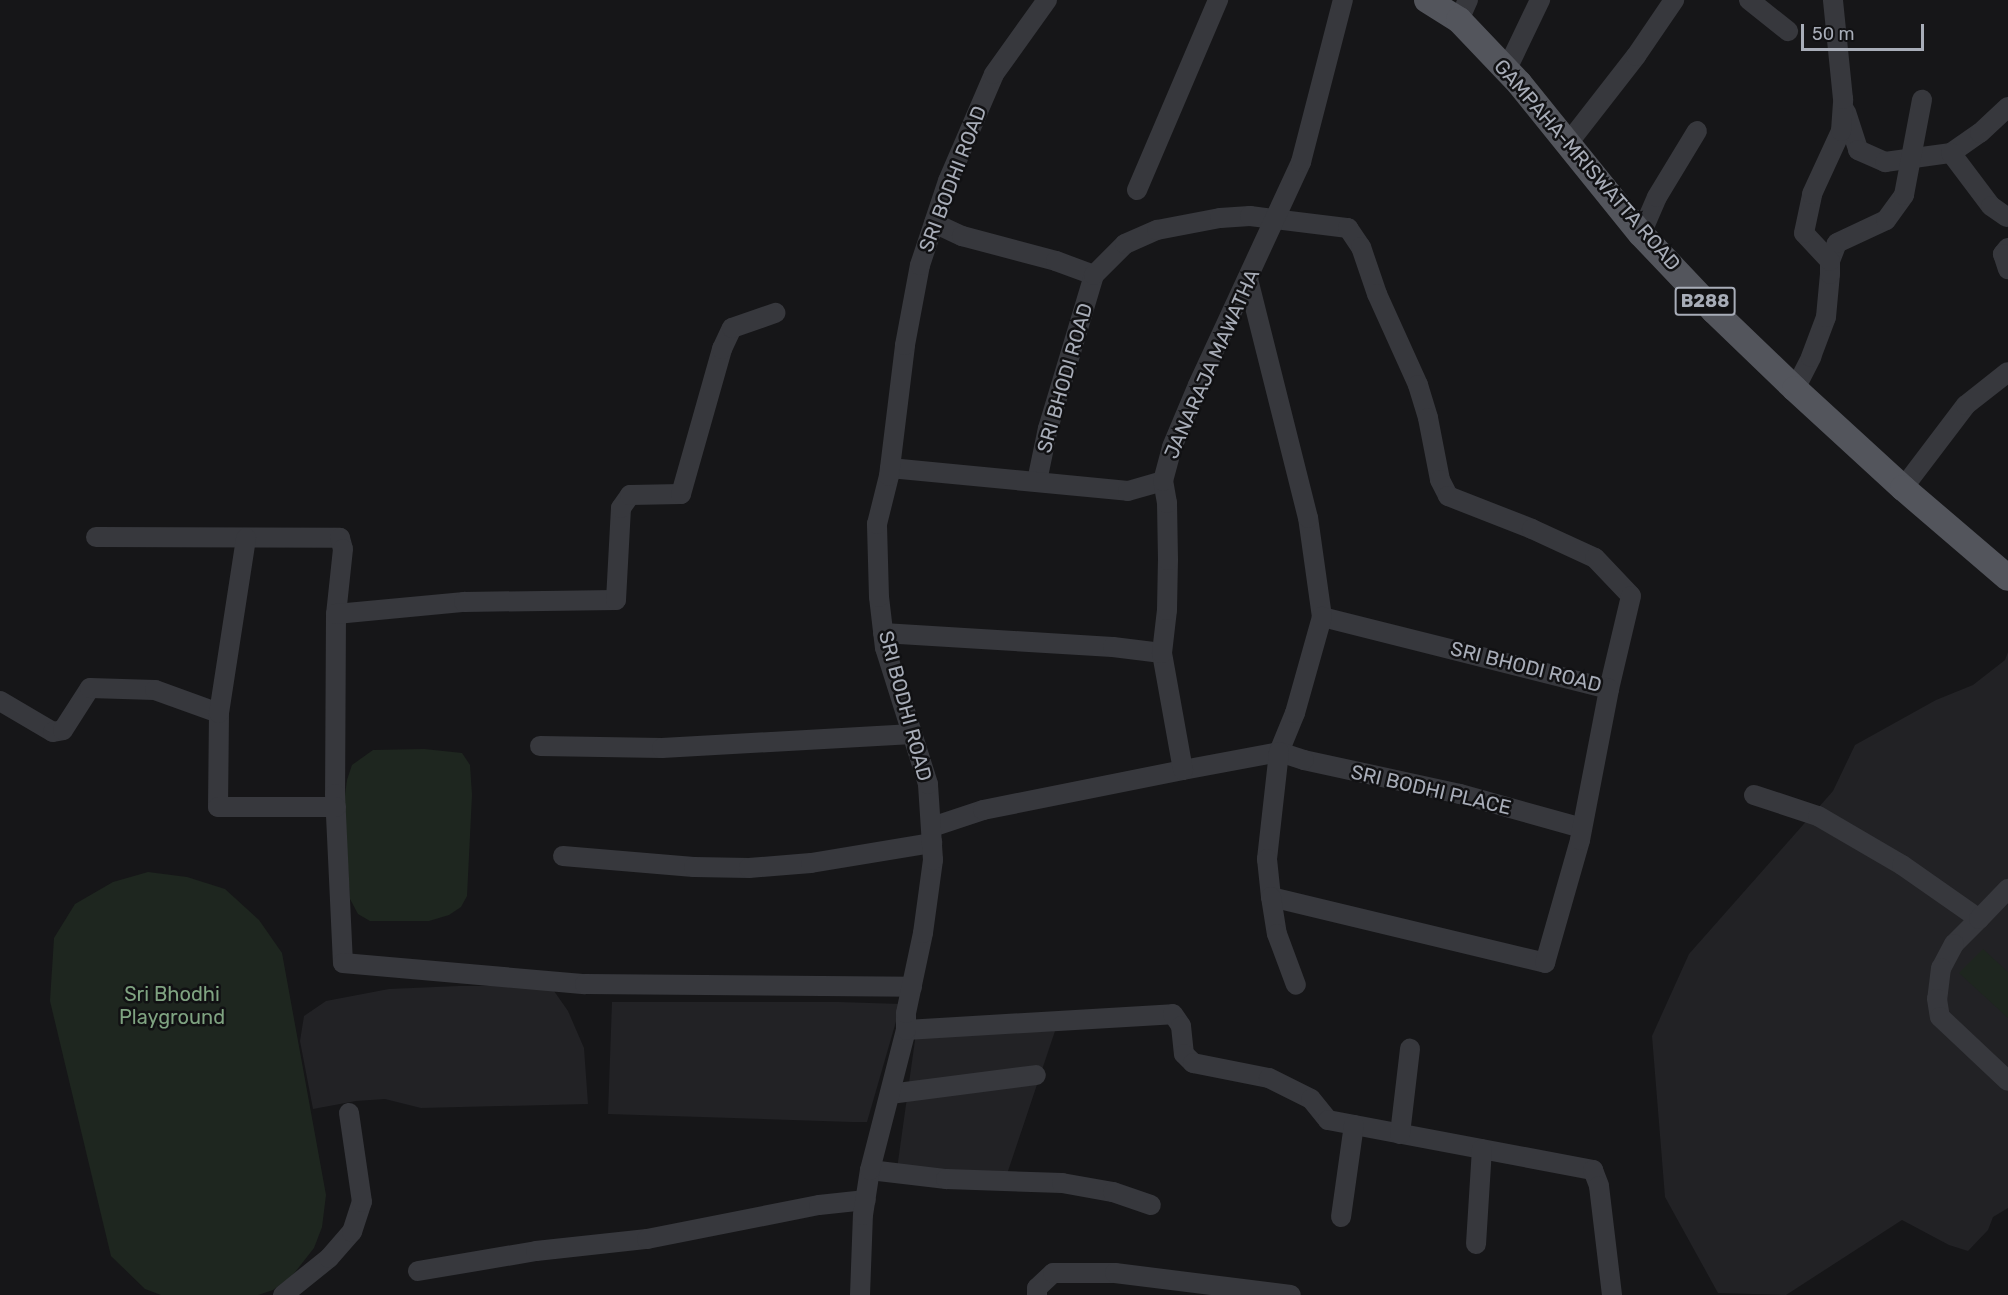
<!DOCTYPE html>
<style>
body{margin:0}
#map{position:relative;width:2008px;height:1295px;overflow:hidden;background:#161618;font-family:Rubik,sans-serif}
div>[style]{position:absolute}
.built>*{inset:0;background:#222225}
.green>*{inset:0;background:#1e261f}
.minor>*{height:20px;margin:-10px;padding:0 10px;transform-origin:10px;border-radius:10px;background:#37383d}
.major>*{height:26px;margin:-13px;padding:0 13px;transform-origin:13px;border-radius:13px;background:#53555c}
span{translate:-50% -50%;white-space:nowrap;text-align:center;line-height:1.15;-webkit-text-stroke:5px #111113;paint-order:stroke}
.shield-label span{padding:2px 4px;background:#111113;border:2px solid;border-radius:4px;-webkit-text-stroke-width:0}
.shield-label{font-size:18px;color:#a8adb8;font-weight:700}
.street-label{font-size:20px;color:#a8adb8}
.park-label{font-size:20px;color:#7fa381}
.scale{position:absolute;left:1801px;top:24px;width:123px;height:27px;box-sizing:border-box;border:3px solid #a8adb8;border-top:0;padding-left:8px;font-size:18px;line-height:21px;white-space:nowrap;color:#a8adb8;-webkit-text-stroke:4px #111113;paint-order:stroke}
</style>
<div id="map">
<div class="built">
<i style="clip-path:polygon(2008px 652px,2008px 1208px,1993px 1217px,1988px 1230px,1968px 1251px,1949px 1245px,1902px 1220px,1786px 1295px,1718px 1293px,1665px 1197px,1652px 1036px,1689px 954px,1833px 791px,1855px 745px,1936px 700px,1973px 685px,2005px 660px)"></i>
<i style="clip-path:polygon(459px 986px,512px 986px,554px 991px,568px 1011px,584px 1048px,588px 1104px,421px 1108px,385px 1099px,356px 1101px,313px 1109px,300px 1041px,304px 1016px,326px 1001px,389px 989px)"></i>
<i style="clip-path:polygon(612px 1002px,839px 1002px,901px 1004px,867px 1122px,852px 1122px,608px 1114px)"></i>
<i style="clip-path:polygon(1055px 1031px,1007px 1174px,897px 1169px,916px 1033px)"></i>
</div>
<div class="green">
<i style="clip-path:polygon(424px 749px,462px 753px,470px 765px,472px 795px,467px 896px,461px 907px,449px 915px,429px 921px,370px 921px,358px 914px,350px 899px,344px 802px,347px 780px,352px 765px,373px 750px)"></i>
<i style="clip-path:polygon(148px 872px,187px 877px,225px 889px,259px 920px,282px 953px,326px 1195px,322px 1227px,314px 1248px,292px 1276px,273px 1290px,258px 1295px,161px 1295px,145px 1289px,111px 1256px,50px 1001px,54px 938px,75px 904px,113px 882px)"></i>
<i style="clip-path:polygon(1983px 949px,2008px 972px,2008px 1018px,1959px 973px)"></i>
</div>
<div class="minor">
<i style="left:1749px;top:0;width:50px;rotate:38.5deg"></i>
<i style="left:1459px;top:20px;width:22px;rotate:-66deg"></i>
<i style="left:1506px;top:71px;width:79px;rotate:-64.4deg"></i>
<i style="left:1846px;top:112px;width:40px;rotate:72deg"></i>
<i style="left:1858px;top:150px;width:30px;rotate:24deg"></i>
<i style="left:1885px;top:162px;width:67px;rotate:-7.8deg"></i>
<i style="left:1951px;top:153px;width:35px;rotate:-35deg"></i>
<i style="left:1980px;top:133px;width:38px;rotate:-43deg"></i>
<i style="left:1569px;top:142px;width:109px;rotate:-52.1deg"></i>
<i style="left:1636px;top:56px;width:68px;rotate:-55.8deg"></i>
<i style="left:1951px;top:153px;width:66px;rotate:53deg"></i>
<i style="left:1991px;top:206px;width:19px;rotate:35deg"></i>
<i style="left:1137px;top:190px;width:207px;rotate:-66.9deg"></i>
<i style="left:934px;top:223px;width:31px;rotate:25deg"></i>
<i style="left:962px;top:236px;width:97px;rotate:14.9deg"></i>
<i style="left:1056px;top:261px;width:40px;rotate:20.2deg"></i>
<i style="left:1094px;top:275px;width:160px;rotate:106.7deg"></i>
<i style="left:1048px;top:428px;width:54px;rotate:101.7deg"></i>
<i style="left:1641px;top:234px;width:40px;rotate:-66.6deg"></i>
<i style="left:1657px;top:197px;width:77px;rotate:-58.8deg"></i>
<i style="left:2008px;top:248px;width:8px;rotate:130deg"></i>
<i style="left:2003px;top:254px;width:16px;rotate:72deg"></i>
<i style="left:1830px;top:261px;width:19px;rotate:-69deg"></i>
<i style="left:1837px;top:243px;width:54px;rotate:-25.1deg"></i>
<i style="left:1886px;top:220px;width:31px;rotate:-54deg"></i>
<i style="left:1904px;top:195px;width:97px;rotate:-79.3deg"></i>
<i style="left:1094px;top:275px;width:44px;rotate:-45deg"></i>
<i style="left:1125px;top:244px;width:35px;rotate:-24deg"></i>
<i style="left:1157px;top:230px;width:64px;rotate:-10.8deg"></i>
<i style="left:1220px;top:218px;width:30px;rotate:-4deg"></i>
<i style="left:1250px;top:216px;width:99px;rotate:7deg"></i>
<i style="left:1348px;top:228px;width:23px;rotate:56deg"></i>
<i style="left:1361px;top:247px;width:50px;rotate:71.2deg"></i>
<i style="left:1377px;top:294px;width:100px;rotate:65.7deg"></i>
<i style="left:1418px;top:385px;width:34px;rotate:73deg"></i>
<i style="left:1428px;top:418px;width:63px;rotate:79deg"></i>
<i style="left:1440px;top:480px;width:18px;rotate:63deg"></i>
<i style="left:1448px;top:496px;width:90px;rotate:21.4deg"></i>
<i style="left:1532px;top:529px;width:69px;rotate:24.7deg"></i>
<i style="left:1595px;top:558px;width:52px;rotate:46.5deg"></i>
<i style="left:1631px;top:596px;width:96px;rotate:103.3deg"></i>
<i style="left:1609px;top:689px;width:296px;rotate:-165.9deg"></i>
<i style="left:1322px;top:617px;width:100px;rotate:-98deg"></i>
<i style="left:1308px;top:518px;width:246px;rotate:-104.1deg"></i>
<i style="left:1795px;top:389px;width:36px;rotate:-63deg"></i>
<i style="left:1811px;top:357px;width:43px;rotate:-69.4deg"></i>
<i style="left:1826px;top:317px;width:43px;rotate:-84.7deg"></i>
<i style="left:1830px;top:274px;width:13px;rotate:-90deg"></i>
<i style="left:1830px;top:261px;width:38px;rotate:-133deg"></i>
<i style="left:1804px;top:233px;width:40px;rotate:-78deg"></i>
<i style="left:1812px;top:194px;width:69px;rotate:-65.3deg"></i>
<i style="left:1841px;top:131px;width:32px;rotate:-86deg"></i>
<i style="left:1843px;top:99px;width:100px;rotate:-95.8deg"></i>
<i style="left:890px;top:468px;width:239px;rotate:5.5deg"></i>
<i style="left:1128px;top:491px;width:36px;rotate:-16deg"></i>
<i style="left:1903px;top:488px;width:104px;rotate:-52.8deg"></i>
<i style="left:1966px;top:405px;width:53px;rotate:-38.2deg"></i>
<i style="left:96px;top:537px;width:244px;rotate:0.2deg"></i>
<i style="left:340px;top:538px;width:11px;rotate:75deg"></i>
<i style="left:343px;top:549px;width:65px;rotate:96.1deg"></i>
<i style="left:336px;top:614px;width:180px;rotate:90.3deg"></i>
<i style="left:335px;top:794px;width:169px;rotate:87.3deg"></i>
<i style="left:343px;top:963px;width:243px;rotate:5deg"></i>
<i style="left:585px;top:984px;width:327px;rotate:0.5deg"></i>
<i style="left:336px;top:614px;width:129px;rotate:-5.4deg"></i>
<i style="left:464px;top:602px;width:152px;rotate:-0.8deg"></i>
<i style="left:616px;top:600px;width:92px;rotate:-86.9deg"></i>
<i style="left:621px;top:508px;width:16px;rotate:-55deg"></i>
<i style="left:630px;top:495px;width:51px;rotate:-1.1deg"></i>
<i style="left:681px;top:494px;width:151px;rotate:-74.2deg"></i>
<i style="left:722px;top:349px;width:23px;rotate:-65deg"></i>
<i style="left:732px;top:328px;width:46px;rotate:-19.2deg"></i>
<i style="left:883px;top:633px;width:230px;rotate:3.5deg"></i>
<i style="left:1113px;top:647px;width:49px;rotate:7deg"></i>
<i style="left:0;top:701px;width:61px;rotate:30.3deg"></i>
<i style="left:53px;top:732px;width:10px;rotate:-11deg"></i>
<i style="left:63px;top:730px;width:50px;rotate:-57.3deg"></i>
<i style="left:90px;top:688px;width:65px;rotate:1.8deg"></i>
<i style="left:155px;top:690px;width:68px;rotate:19.8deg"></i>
<i style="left:219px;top:713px;width:94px;rotate:90.6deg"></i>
<i style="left:218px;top:807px;width:118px"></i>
<i style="left:219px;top:713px;width:177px;rotate:-81.2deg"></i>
<i style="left:540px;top:746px;width:122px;rotate:0.9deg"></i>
<i style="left:662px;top:748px;width:251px;rotate:-3.2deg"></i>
<i style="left:1183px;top:770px;width:98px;rotate:-10.6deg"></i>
<i style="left:1279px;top:752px;width:42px;rotate:-67.7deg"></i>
<i style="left:1295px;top:713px;width:100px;rotate:-74.3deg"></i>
<i style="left:1754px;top:795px;width:67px;rotate:18.2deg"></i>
<i style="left:1818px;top:816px;width:97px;rotate:30.3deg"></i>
<i style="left:1902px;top:865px;width:94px;rotate:35deg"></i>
<i style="left:1979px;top:919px;width:35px;rotate:135deg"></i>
<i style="left:1954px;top:944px;width:27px;rotate:118deg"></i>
<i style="left:1941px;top:968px;width:31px;rotate:97deg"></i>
<i style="left:1937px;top:999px;width:18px;rotate:81deg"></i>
<i style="left:1940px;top:1017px;width:93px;rotate:43.3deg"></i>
<i style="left:932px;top:827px;width:54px;rotate:-18.4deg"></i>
<i style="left:983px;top:810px;width:204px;rotate:-11.3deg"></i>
<i style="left:1183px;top:770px;width:119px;rotate:-100.2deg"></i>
<i style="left:1162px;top:653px;width:43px;rotate:-83.4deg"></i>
<i style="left:1167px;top:610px;width:50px;rotate:-88.9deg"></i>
<i style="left:1168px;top:560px;width:57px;rotate:-91deg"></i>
<i style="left:1167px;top:503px;width:22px;rotate:-100deg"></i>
<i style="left:1163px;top:481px;width:35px;rotate:-75deg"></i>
<i style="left:1172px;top:447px;width:67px;rotate:-67.2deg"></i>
<i style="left:1198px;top:385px;width:246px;rotate:-65.2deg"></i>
<i style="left:1301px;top:162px;width:167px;rotate:-75.5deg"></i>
<i style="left:1582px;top:828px;width:127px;rotate:-164.4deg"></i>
<i style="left:1460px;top:794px;width:160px;rotate:-167.7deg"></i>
<i style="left:1304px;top:760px;width:26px;rotate:-162deg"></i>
<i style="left:1279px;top:752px;width:108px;rotate:96.4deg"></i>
<i style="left:1267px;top:859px;width:38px;rotate:84deg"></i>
<i style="left:1271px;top:897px;width:282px;rotate:13.5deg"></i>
<i style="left:1545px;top:963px;width:128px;rotate:-74.1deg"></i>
<i style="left:1580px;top:840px;width:154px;rotate:-79.1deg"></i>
<i style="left:563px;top:856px;width:131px;rotate:4.8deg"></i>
<i style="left:694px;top:867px;width:55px;rotate:1deg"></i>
<i style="left:749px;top:868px;width:62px;rotate:-4.6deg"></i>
<i style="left:811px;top:863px;width:123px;rotate:-9.4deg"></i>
<i style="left:1271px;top:897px;width:37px;rotate:81deg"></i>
<i style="left:1277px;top:934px;width:54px;rotate:69.6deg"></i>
<i style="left:1979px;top:919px;width:42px;rotate:-46deg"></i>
<i style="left:906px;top:1030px;width:267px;rotate:-3.4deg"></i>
<i style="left:1173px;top:1014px;width:14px;rotate:56deg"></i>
<i style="left:1181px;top:1026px;width:28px;rotate:84deg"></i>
<i style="left:1184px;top:1054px;width:13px;rotate:45deg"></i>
<i style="left:1193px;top:1063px;width:77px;rotate:11.2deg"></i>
<i style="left:1269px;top:1078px;width:47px;rotate:26.6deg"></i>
<i style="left:1311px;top:1099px;width:27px;rotate:51deg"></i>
<i style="left:1328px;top:1120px;width:270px;rotate:10.7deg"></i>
<i style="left:1593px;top:1170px;width:17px;rotate:69deg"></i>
<i style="left:1599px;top:1186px;width:110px;rotate:83.2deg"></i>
<i style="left:890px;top:1094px;width:147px;rotate:-7.4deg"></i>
<i style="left:1400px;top:1134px;width:86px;rotate:-83.3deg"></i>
<i style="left:870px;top:1170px;width:77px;rotate:6.8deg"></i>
<i style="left:946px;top:1179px;width:116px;rotate:2deg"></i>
<i style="left:1062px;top:1183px;width:52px;rotate:10deg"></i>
<i style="left:1113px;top:1192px;width:40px;rotate:18.9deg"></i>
<i style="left:1341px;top:1217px;width:93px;rotate:-82deg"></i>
<i style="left:1476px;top:1244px;width:95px;rotate:-86.4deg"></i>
<i style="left:418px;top:1271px;width:120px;rotate:-9.6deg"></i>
<i style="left:536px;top:1251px;width:112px;rotate:-6.2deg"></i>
<i style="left:647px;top:1239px;width:175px;rotate:-11.2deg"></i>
<i style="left:819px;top:1205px;width:47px;rotate:-6.1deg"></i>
<i style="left:283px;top:1295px;width:59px;rotate:-38.8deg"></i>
<i style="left:329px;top:1258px;width:35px;rotate:-49deg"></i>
<i style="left:352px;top:1232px;width:32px;rotate:-72deg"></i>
<i style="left:362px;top:1202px;width:90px;rotate:-98.3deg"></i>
<i style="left:860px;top:1295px;width:80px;rotate:-87.9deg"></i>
<i style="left:863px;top:1215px;width:46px;rotate:-81.2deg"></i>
<i style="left:870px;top:1170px;width:145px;rotate:-75.6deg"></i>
<i style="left:906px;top:1030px;width:17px;rotate:-90deg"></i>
<i style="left:906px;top:1013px;width:82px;rotate:-78deg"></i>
<i style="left:923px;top:933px;width:74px;rotate:-82.2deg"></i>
<i style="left:933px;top:860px;width:76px;rotate:-93.8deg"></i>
<i style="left:928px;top:784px;width:143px;rotate:-107.5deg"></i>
<i style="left:885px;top:648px;width:51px;rotate:-96.7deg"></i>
<i style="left:879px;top:597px;width:73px;rotate:-91.6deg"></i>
<i style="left:877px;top:524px;width:49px;rotate:-76deg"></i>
<i style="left:889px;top:476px;width:132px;rotate:-83deg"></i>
<i style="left:905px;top:345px;width:81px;rotate:-79.4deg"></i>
<i style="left:920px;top:265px;width:89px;rotate:-71.6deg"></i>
<i style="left:948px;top:181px;width:116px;rotate:-66.7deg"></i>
<i style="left:994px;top:74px;width:91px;rotate:-54.4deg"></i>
<i style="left:1037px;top:1295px;width:7px;rotate:-90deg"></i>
<i style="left:1037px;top:1288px;width:22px;rotate:-43deg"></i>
<i style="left:1053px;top:1273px;width:62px"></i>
<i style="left:1115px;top:1273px;width:177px;rotate:7.1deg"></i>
</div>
<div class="major">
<i style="left:1427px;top:0;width:38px;rotate:32deg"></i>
<i style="left:1459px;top:20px;width:87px;rotate:46.4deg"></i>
<i style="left:1519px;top:83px;width:194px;rotate:51.1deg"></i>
<i style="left:1641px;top:234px;width:106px;rotate:46.5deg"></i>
<i style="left:1714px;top:311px;width:112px;rotate:43.9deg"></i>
<i style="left:1795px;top:389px;width:147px;rotate:42.5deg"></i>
<i style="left:1903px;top:488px;width:138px;rotate:40.6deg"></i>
</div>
<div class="shield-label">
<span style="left:1705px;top:301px">B288</span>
</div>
<div class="street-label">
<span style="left:1587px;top:165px;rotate:49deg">GAMPAHA-MRISWATTA ROAD</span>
<span style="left:953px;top:179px;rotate:-69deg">SRI BODHI ROAD</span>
<span style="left:1212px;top:364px;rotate:-66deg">JANARAJA MAWATHA</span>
<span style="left:1065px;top:378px;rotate:-74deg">SRI BHODI ROAD</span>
<span style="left:1526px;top:667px;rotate:14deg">SRI BHODI ROAD</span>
<span style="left:905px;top:706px;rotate:75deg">SRI BODHI ROAD</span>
<span style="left:1431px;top:790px;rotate:13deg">SRI BODHI PLACE</span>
</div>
<div class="park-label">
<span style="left:172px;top:1006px">Sri Bhodhi<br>Playground</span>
</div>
<div class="scale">50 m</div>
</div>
